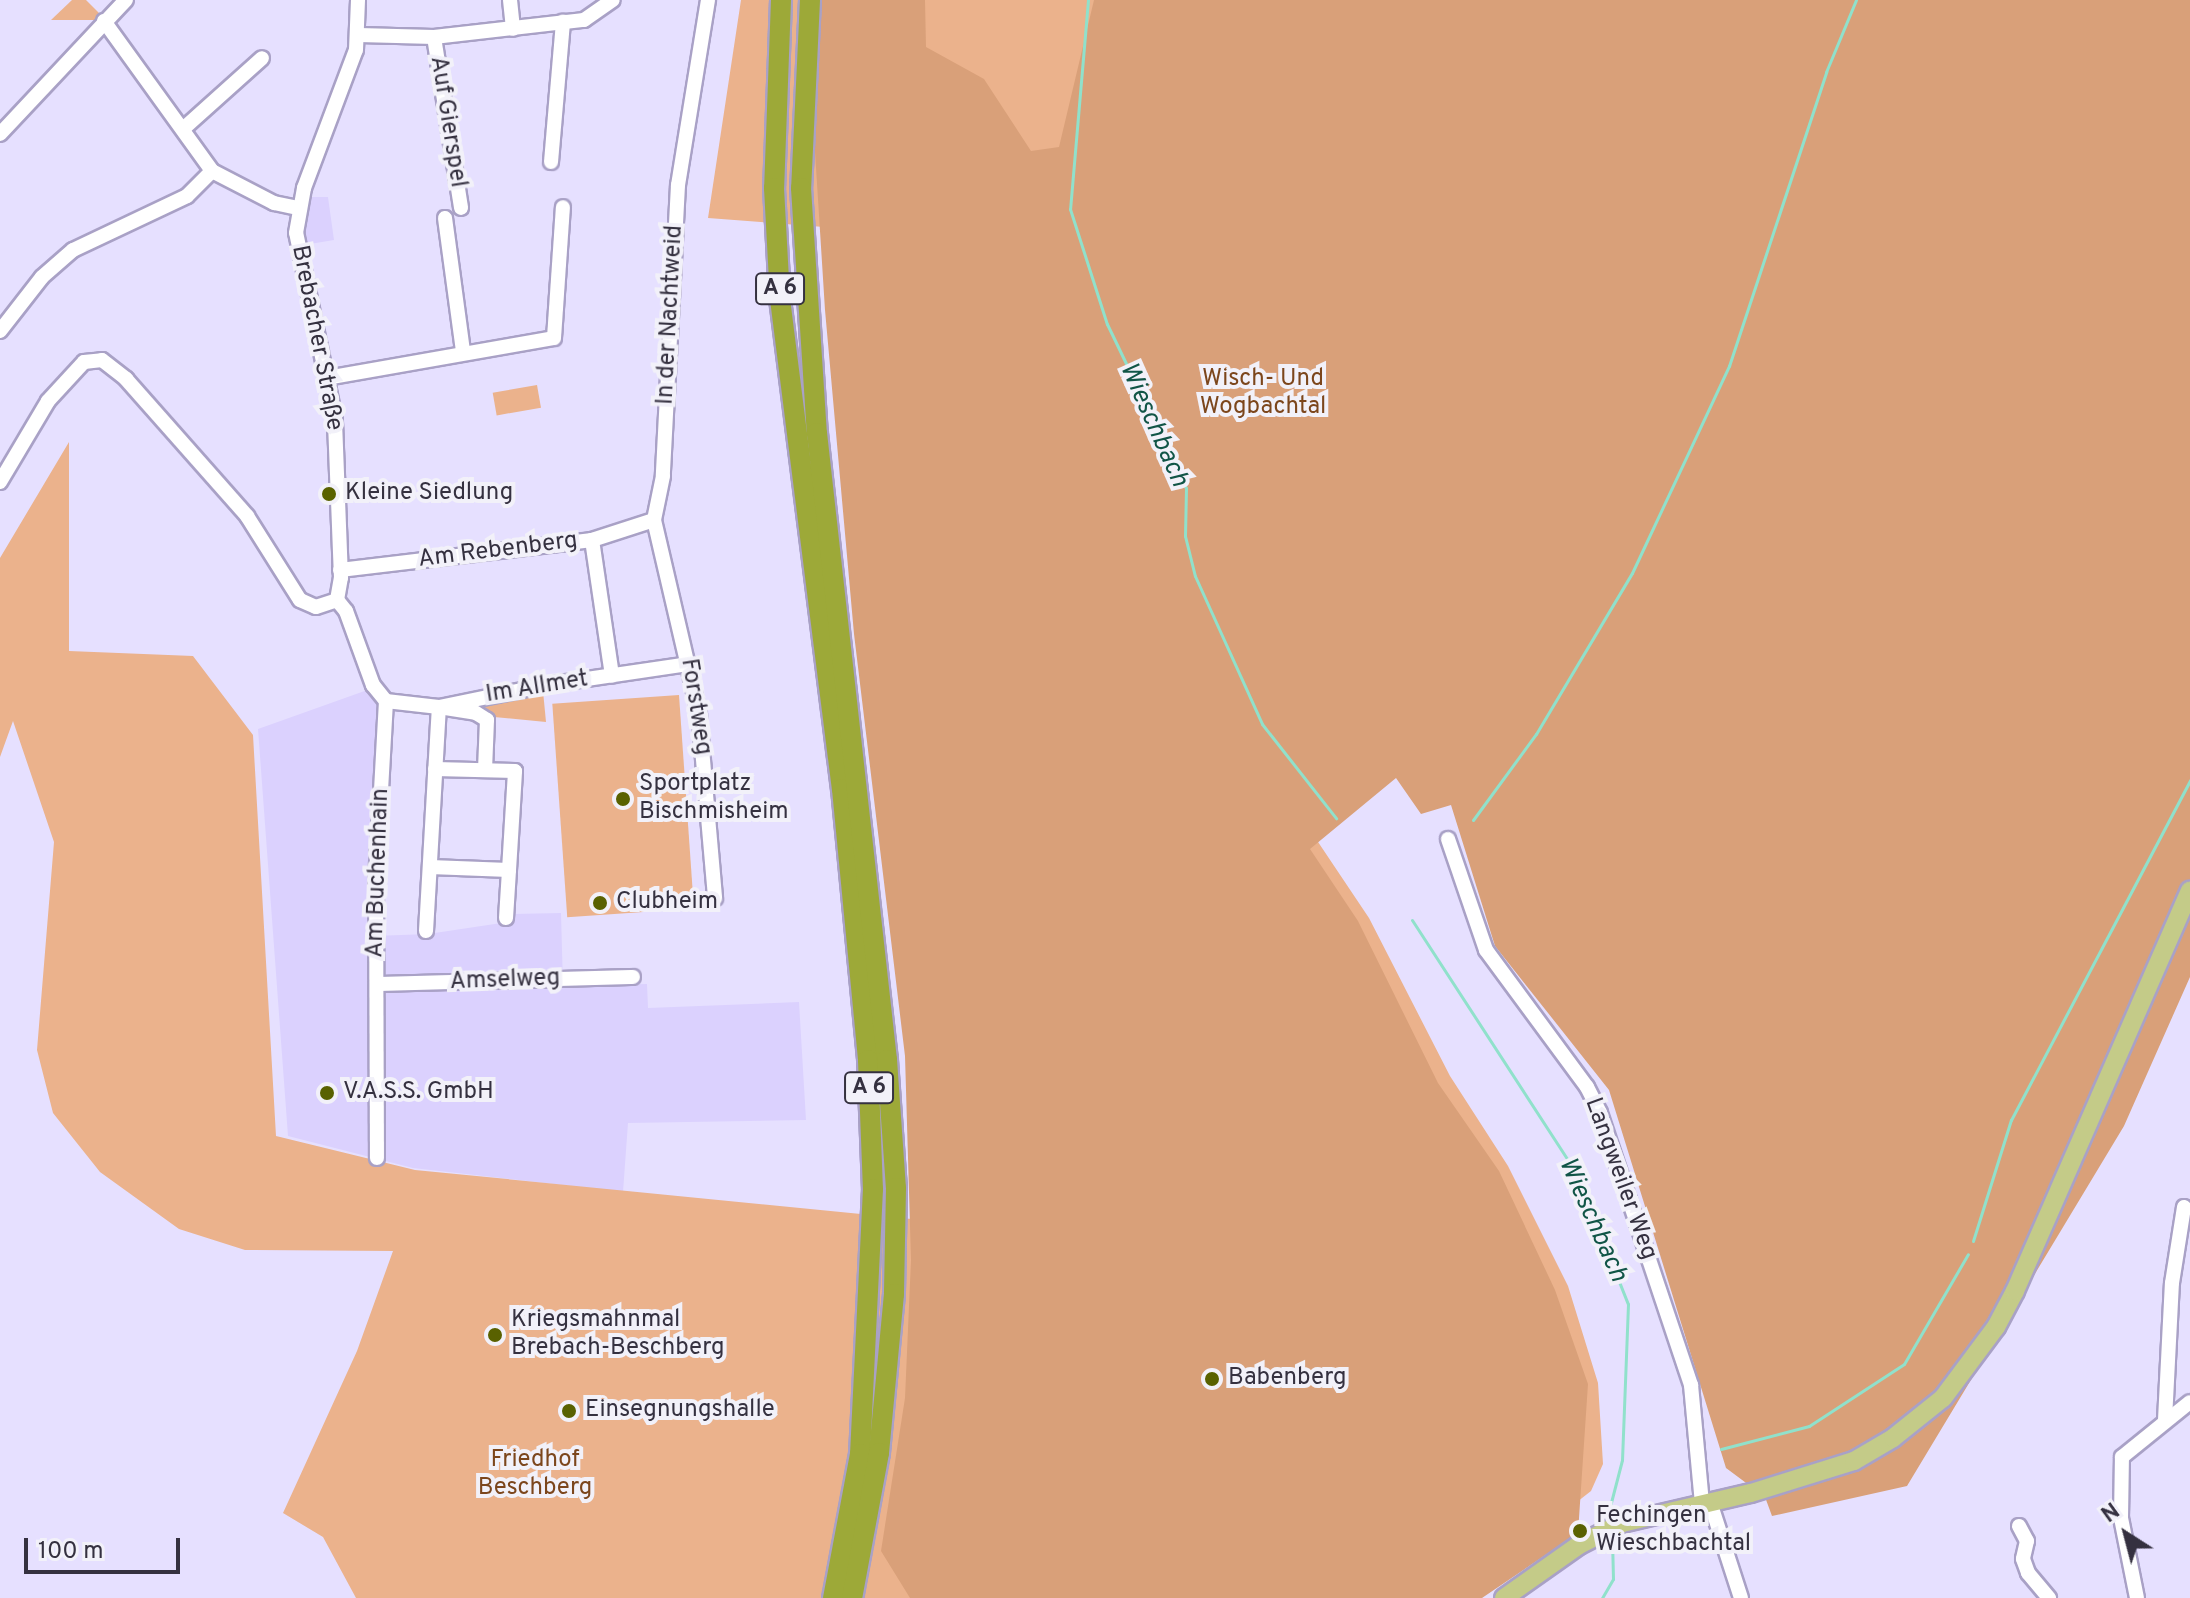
<!DOCTYPE html>
<meta charset="utf-8">
<style>
body{margin:0}
#map{position:relative;width:2190px;height:1598px;overflow:hidden;background:#e6e0ff;font-family:Overpass,sans-serif}
div>[style]{position:absolute}
.built>*{inset:0;background:#dbd1fe}
.green>*{inset:0;background:#ebb28c;transform-origin:0 0}
.forest>*{inset:0;background:#d9a079}
.stream>*{height:3px;margin:-1.5px;padding:0 1.5px;transform-origin:1.5px;border-radius:1.5px;background:#90e1cb}
.roads{filter:drop-shadow(2px 0 #a9a1c6) drop-shadow(-2px 0 #a9a1c6) drop-shadow(0 2px #a9a1c6) drop-shadow(0 -2px #a9a1c6)}
.minor>*{height:14px;margin:-7px;padding:0 7px;transform-origin:7px;border-radius:7px;background:#fff}
.major>*{height:18px;margin:-9px;padding:0 9px;transform-origin:9px;border-radius:9px;background:#c4cb88}
.highway>*{height:20px;margin:-10px;padding:0 10px;transform-origin:10px;border-radius:10px;background:#9da938}
.dots>*{width:22px;height:22px;translate:-50% -50%;box-sizing:border-box;border:4px solid #f2f1f9;border-radius:50%}
span{translate:-50% -50%;white-space:nowrap;text-align:center;line-height:1.15;-webkit-text-stroke:8px #f2f1f9;paint-order:stroke}
.shield-label span{padding:2px 6px;background:#f2f1f9;border:2px solid;border-radius:6px;-webkit-text-stroke-width:0}
.shield-label{font-size:22px;color:#353140;font-weight:700}
.street-label{font-size:24px;color:#353140}
.park-label{font-size:24px;color:#7c461c}
.poi-label{font-size:24px;color:#353140}
.left{translate:0 -50%;text-align:left}
.water-label{font-size:26px;color:#115547;font-style:italic}
.north{position:absolute;left:2086px;top:1494px;width:80px;height:80px;-webkit-text-stroke:6px #f2f1f9;paint-order:stroke;rotate:324deg;font-size:22px;font-weight:700;line-height:32px;text-align:center;color:#353140}
.north::after{content:'';display:block;margin:auto;width:28px;height:36px;background:#353140;clip-path:polygon(50% 0,100% 100%,50% 72%,0 100%)}
.scale{position:absolute;left:24px;top:1538px;width:156px;height:36px;box-sizing:border-box;border:4px solid #353140;border-top:0;padding-left:10px;font-size:24px;line-height:28px;white-space:nowrap;color:#353140;-webkit-text-stroke:6px #f2f1f9;paint-order:stroke}
</style>
<div id="map">
<div class="built">
<i style="clip-path:polygon(301px 197px,328px 197px,334px 240px,298px 246px)"></i>
<i style="clip-path:polygon(373px 688px,381px 709px,374px 936px,428px 934px,508px 922px,513px 914px,561px 913px,563px 986px,647px 984px,648px 1008px,799px 1002px,806px 1120px,628px 1123px,623px 1192px,413px 1168px,288px 1136px,258px 729px)"></i>
</div>
<div class="green">
<i style="clip-path:polygon(72px 0,86px 0,101px 15px,95px 20px,51px 20px)"></i>
<i style="clip-path:polygon(741px 0,2190px 0,1621px 1079px,1435px 749px,1310px 830px,1369px 918px,1450px 1076px,1508px 1166px,1568px 1286px,1598px 1383px,1603px 1464px,1591px 1491px,1508px 1556px,1437px 1598px,356px 1598px,323px 1537px,283px 1513px,357px 1351px,393px 1251px,245px 1250px,179px 1229px,100px 1172px,53px 1113px,37px 1050px,54px 842px,13px 721px,0 757px,0 558px,69px 442px,69px 651px,193px 656px,253px 735px,276px 1136px,415px 1170px,942px 1222px,850px 229px,708px 218px)"></i>
<i style="left:537px;top:385px;width:23px;height:45px;rotate:80deg"></i>
<i style="clip-path:polygon(543px 691px,546px 722px,494px 717px,470px 707px)"></i>
<i style="left:679px;top:695px;width:214px;height:127px;rotate:86deg"></i>
</div>
<div class="forest">
<i style="clip-path:polygon(821px 0,925px 0,926px 47px,984px 79px,1031px 151px,1059px 147px,1094px 0,2190px 0,2190px 977px,2124px 1126px,1907px 1486px,1772px 1516px,1765px 1497px,1726px 1468px,1609px 1090px,1495px 946px,1451px 805px,1421px 814px,1396px 778px,1310px 849px,1358px 921px,1438px 1083px,1499px 1171px,1555px 1290px,1588px 1384px,1578px 1533px,1482px 1598px,910px 1598px,881px 1551px,905px 1398px,911px 1260px,905px 1056px,854px 634px,825px 310px,814px 136px)"></i>
</div>
<div class="stream">
<i style="left:1088px;top:0;width:210px;rotate:94.9deg"></i>
<i style="left:1070px;top:209px;width:121px;rotate:72.2deg"></i>
<i style="left:1107px;top:324px;width:182px;rotate:64.3deg"></i>
<i style="left:1186px;top:488px;width:48px;rotate:91.2deg"></i>
<i style="left:1185px;top:536px;width:41px;rotate:76deg"></i>
<i style="left:1195px;top:576px;width:162px;rotate:65.6deg"></i>
<i style="left:1262px;top:724px;width:120px;rotate:51.8deg"></i>
<i style="left:1473px;top:820px;width:107px;rotate:-53.8deg"></i>
<i style="left:1536px;top:734px;width:187px;rotate:-59.2deg"></i>
<i style="left:1632px;top:573px;width:229px;rotate:-64.9deg"></i>
<i style="left:1729px;top:366px;width:310px;rotate:-71.7deg"></i>
<i style="left:1826px;top:72px;width:78px;rotate:-67.4deg"></i>
<i style="left:1412px;top:920px;width:299px;rotate:57deg"></i>
<i style="left:1575px;top:1171px;width:143px;rotate:68.3deg"></i>
<i style="left:1628px;top:1304px;width:156px;rotate:92.2deg"></i>
<i style="left:1622px;top:1460px;width:56px;rotate:104.5deg"></i>
<i style="left:1973px;top:1241px;width:127px;rotate:-72.6deg"></i>
<i style="left:2011px;top:1120px;width:384px;rotate:-62.2deg"></i>
<i style="left:1721px;top:1449px;width:91px;rotate:-14.6deg"></i>
<i style="left:1809px;top:1426px;width:113px;rotate:-33.1deg"></i>
<i style="left:1904px;top:1364px;width:127px;rotate:-59.8deg"></i>
<i style="left:1602px;top:1598px;width:22px;rotate:-60deg"></i>
<i style="left:1613px;top:1579px;width:41px;rotate:-91.4deg"></i>
</div>
<div class="roads">
<div class="minor">
<i style="left:510px;top:0;width:29px;rotate:84deg"></i>
<i style="left:708px;top:0;width:187px;rotate:99.2deg"></i>
<i style="left:678px;top:185px;width:291px;rotate:93deg"></i>
<i style="left:663px;top:476px;width:45px;rotate:101.6deg"></i>
<i style="left:654px;top:520px;width:199px;rotate:76.9deg"></i>
<i style="left:699px;top:714px;width:185px;rotate:85deg"></i>
<i style="left:104px;top:21px;width:185px;rotate:54.2deg"></i>
<i style="left:212px;top:171px;width:70px;rotate:27.3deg"></i>
<i style="left:274px;top:203px;width:25px;rotate:12deg"></i>
<i style="left:359px;top:35px;width:75px;rotate:1.5deg"></i>
<i style="left:434px;top:37px;width:151px;rotate:-6.5deg"></i>
<i style="left:584px;top:20px;width:35px;rotate:-35deg"></i>
<i style="left:434px;top:37px;width:173px;rotate:81deg"></i>
<i style="left:183px;top:129px;width:106px;rotate:-41.9deg"></i>
<i style="left:0;top:134px;width:184px;rotate:-46.8deg"></i>
<i style="left:551px;top:162px;width:141px;rotate:-85.1deg"></i>
<i style="left:445px;top:218px;width:135px;rotate:82.3deg"></i>
<i style="left:0;top:331px;width:68px;rotate:-52.1deg"></i>
<i style="left:42px;top:277px;width:41px;rotate:-41.1deg"></i>
<i style="left:73px;top:250px;width:126px;rotate:-25.3deg"></i>
<i style="left:187px;top:196px;width:35px;rotate:-45deg"></i>
<i style="left:327px;top:378px;width:230px;rotate:-10deg"></i>
<i style="left:554px;top:338px;width:131px;rotate:-86.1deg"></i>
<i style="left:0;top:482px;width:94px;rotate:-59.3deg"></i>
<i style="left:48px;top:401px;width:53px;rotate:-47.3deg"></i>
<i style="left:84px;top:362px;width:18px;rotate:-6deg"></i>
<i style="left:102px;top:360px;width:31px;rotate:38deg"></i>
<i style="left:126px;top:379px;width:183px;rotate:48.5deg"></i>
<i style="left:247px;top:516px;width:99px;rotate:57.8deg"></i>
<i style="left:300px;top:600px;width:17px;rotate:24deg"></i>
<i style="left:316px;top:607px;width:22px;rotate:-18deg"></i>
<i style="left:337px;top:600px;width:22px;rotate:-80deg"></i>
<i style="left:341px;top:578px;width:159px;rotate:-92.2deg"></i>
<i style="left:335px;top:419px;width:190px;rotate:-101.8deg"></i>
<i style="left:296px;top:233px;width:46px;rotate:-79.9deg"></i>
<i style="left:304px;top:188px;width:147px;rotate:-69.4deg"></i>
<i style="left:356px;top:50px;width:50px;rotate:-87.7deg"></i>
<i style="left:592px;top:540px;width:137px;rotate:81.6deg"></i>
<i style="left:340px;top:570px;width:254px;rotate:-6.8deg"></i>
<i style="left:592px;top:540px;width:65px;rotate:-17.9deg"></i>
<i style="left:337px;top:600px;width:14px;rotate:51deg"></i>
<i style="left:346px;top:611px;width:79px;rotate:70deg"></i>
<i style="left:373px;top:685px;width:21px;rotate:51deg"></i>
<i style="left:386px;top:701px;width:178px;rotate:93.2deg"></i>
<i style="left:376px;top:879px;width:279px;rotate:89.8deg"></i>
<i style="left:386px;top:701px;width:53px;rotate:6.5deg"></i>
<i style="left:439px;top:707px;width:109px;rotate:-11.6deg"></i>
<i style="left:546px;top:685px;width:145px;rotate:-8.4deg"></i>
<i style="left:1448px;top:839px;width:117px;rotate:71.1deg"></i>
<i style="left:1486px;top:950px;width:170px;rotate:53.6deg"></i>
<i style="left:1587px;top:1087px;width:29px;rotate:63deg"></i>
<i style="left:1600px;top:1113px;width:287px;rotate:71.5deg"></i>
<i style="left:1691px;top:1385px;width:120px;rotate:84.7deg"></i>
<i style="left:430px;top:867px;width:79px;rotate:2.2deg"></i>
<i style="left:509px;top:870px;width:99px;rotate:-86.5deg"></i>
<i style="left:515px;top:771px;width:80px;rotate:-178.6deg"></i>
<i style="left:506px;top:918px;width:48px;rotate:-86.4deg"></i>
<i style="left:426px;top:931px;width:224px;rotate:-86.7deg"></i>
<i style="left:439px;top:707px;width:37px;rotate:9deg"></i>
<i style="left:476px;top:713px;width:13px;rotate:32deg"></i>
<i style="left:487px;top:720px;width:49px;rotate:92.3deg"></i>
<i style="left:377px;top:984px;width:256px;rotate:-1.6deg"></i>
<i style="left:2165px;top:1420px;width:137px;rotate:-87.1deg"></i>
<i style="left:2172px;top:1283px;width:77px;rotate:-81deg"></i>
<i style="left:1710px;top:1502px;width:101px;rotate:72.1deg"></i>
<i style="left:2019px;top:1526px;width:17px;rotate:62deg"></i>
<i style="left:2027px;top:1541px;width:18px;rotate:103deg"></i>
<i style="left:2023px;top:1559px;width:15px;rotate:70deg"></i>
<i style="left:2028px;top:1573px;width:33px;rotate:50deg"></i>
<i style="left:2137px;top:1598px;width:82px;rotate:-101.3deg"></i>
<i style="left:2121px;top:1518px;width:61px;rotate:-89.1deg"></i>
<i style="left:2122px;top:1457px;width:87px;rotate:-39deg"></i>
</div>
<div class="major">
<i style="left:1504px;top:1598px;width:92px;rotate:-35.2deg"></i>
<i style="left:1579px;top:1545px;width:48px;rotate:-27.1deg"></i>
<i style="left:1622px;top:1523px;width:132px;rotate:-13.1deg"></i>
<i style="left:1751px;top:1493px;width:108px;rotate:-17.3deg"></i>
<i style="left:1854px;top:1461px;width:45px;rotate:-30.5deg"></i>
<i style="left:1893px;top:1438px;width:64px;rotate:-38.7deg"></i>
<i style="left:1943px;top:1398px;width:89px;rotate:-53.3deg"></i>
<i style="left:1996px;top:1327px;width:41px;rotate:-62.2deg"></i>
<i style="left:2015px;top:1291px;width:437px;rotate:-66.4deg"></i>
</div>
<div class="highway">
<i style="left:781px;top:0;width:188px;rotate:92.1deg"></i>
<i style="left:774px;top:188px;width:111px;rotate:86.9deg"></i>
<i style="left:780px;top:299px;width:494px;rotate:82.8deg"></i>
<i style="left:842px;top:789px;width:272px;rotate:84.5deg"></i>
<i style="left:868px;top:1060px;width:129px;rotate:87.8deg"></i>
<i style="left:873px;top:1189px;width:265px;rotate:92.8deg"></i>
<i style="left:860px;top:1454px;width:147px;rotate:100.6deg"></i>
<i style="left:810px;top:0;width:188px;rotate:92.7deg"></i>
<i style="left:801px;top:188px;width:246px;rotate:86.3deg"></i>
<i style="left:817px;top:433px;width:631px;rotate:83.63deg"></i>
<i style="left:887px;top:1060px;width:128px;rotate:86deg"></i>
<i style="left:896px;top:1188px;width:106px;rotate:91.1deg"></i>
<i style="left:894px;top:1294px;width:160px;rotate:95.4deg"></i>
<i style="left:879px;top:1453px;width:147px;rotate:100.5deg"></i>
</div>
</div>
<div class="dots">
<i style="left:329px;top:494px;background:#596100"></i>
<i style="left:623px;top:799px;background:#596100"></i>
<i style="left:600px;top:903px;background:#596100"></i>
<i style="left:327px;top:1093px;background:#596100"></i>
<i style="left:495px;top:1335px;background:#596100"></i>
<i style="left:1212px;top:1379px;background:#596100"></i>
<i style="left:569px;top:1411px;background:#596100"></i>
<i style="left:1580px;top:1531px;background:#596100"></i>
</div>
<div class="shield-label">
<span style="left:780px;top:289px">A 6</span>
<span style="left:869px;top:1088px">A 6</span>
</div>
<div class="street-label">
<span style="left:447px;top:122px;rotate:81deg">Auf Gierspel</span>
<span style="left:671px;top:315px;rotate:-87deg">In der Nachtweid</span>
<span style="left:316px;top:338px;rotate:79deg">Brebacher Straße</span>
<span style="left:498px;top:551px;rotate:-7deg">Am Rebenberg</span>
<span style="left:537px;top:688px;rotate:-9deg">Im Allmet</span>
<span style="left:695px;top:707px;rotate:81deg">Forstweg</span>
<span style="left:379px;top:873px;rotate:-88deg">Am Buchenhain</span>
<span style="left:505px;top:981px;rotate:-2deg">Amselweg</span>
<span style="left:1620px;top:1179px;rotate:70deg">Langweiler Weg</span>
</div>
<div class="park-label">
<span style="left:1263px;top:394px">Wisch- Und<br>Wogbachtal</span>
<span style="left:535px;top:1475px">Friedhof<br>Beschberg</span>
</div>
<div class="poi-label">
<span class="left" style="left:345px;top:494px">Kleine Siedlung</span>
<span class="left" style="left:639px;top:799px">Sportplatz<br>Bischmisheim</span>
<span class="left" style="left:616px;top:903px">Clubheim</span>
<span class="left" style="left:343px;top:1093px">V.A.S.S. GmbH</span>
<span class="left" style="left:511px;top:1335px">Kriegsmahnmal<br>Brebach-Beschberg</span>
<span class="left" style="left:1228px;top:1379px">Babenberg</span>
<span class="left" style="left:585px;top:1411px">Einsegnungshalle</span>
<span class="left" style="left:1596px;top:1531px">Fechingen<br>Wieschbachtal</span>
</div>
<div class="water-label">
<span style="left:1153px;top:425px;rotate:66deg">Wieschbach</span>
<span style="left:1592px;top:1220px;rotate:66deg">Wieschbach</span>
</div>
<div class="north">N</div>
<div class="scale">100 m</div>
</div>
